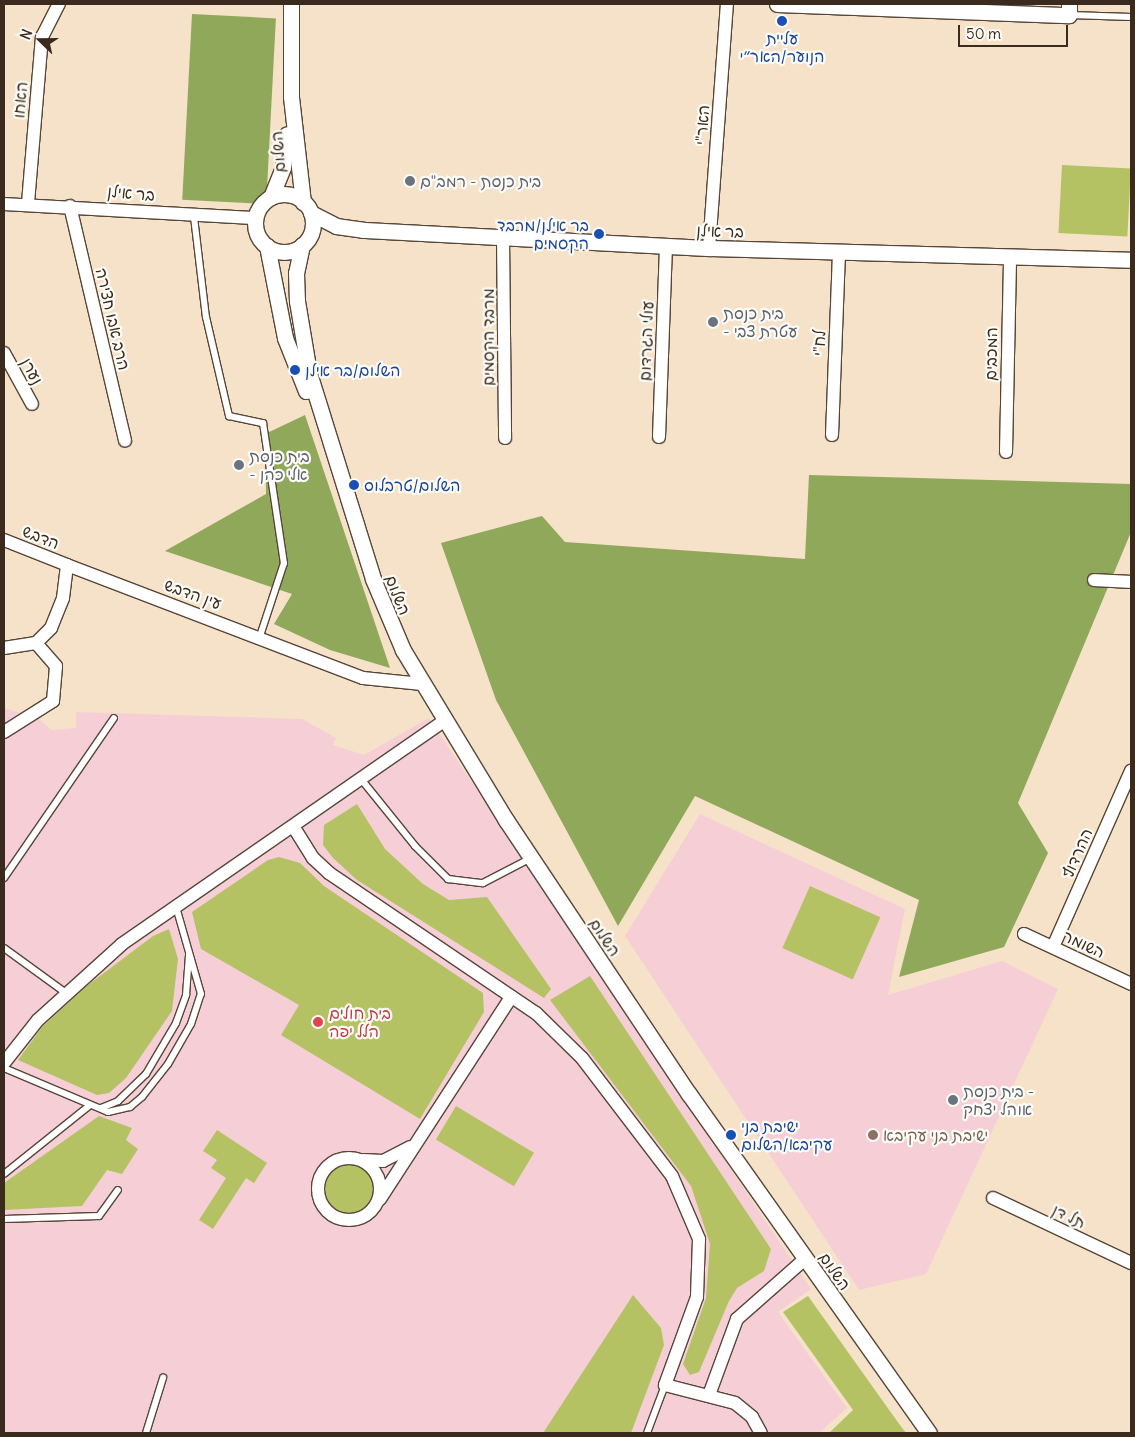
<!DOCTYPE html>
<meta charset="utf-8">
<style>
body{margin:0}
#map{position:relative;width:1135px;height:1437px;overflow:hidden;background:#f5e2c8;font-family:Delius,"Playpen Sans Hebrew",sans-serif}
div>[style]{position:absolute}
.built>*{inset:0;background:#f6cfd6}
.green>*{inset:0;background:#b4c264;transform-origin:0 0}
.round{border-radius:50%}
.forest>*{inset:0;background:#8fa85a;transform-origin:0 0}
.roads{filter:drop-shadow(1px 0 #574638) drop-shadow(-1px 0 #574638) drop-shadow(0 1px #574638) drop-shadow(0 -1px #574638)}
.service>*{height:6px;margin:-3px;padding:0 3px;transform-origin:3px;border-radius:3px;background:#fff}
.minor>*{height:12px;margin:-6px;padding:0 6px;transform-origin:6px;border-radius:6px;background:#fff}
.minor>.ring{margin:-6px;padding:0;box-sizing:content-box;background:none;border:12px solid #fff;border-radius:50%}
.tertiary>*{height:15px;margin:-7.5px;padding:0 7.5px;transform-origin:7.5px;border-radius:7.5px;background:#fff}
.tertiary>.ring{margin:-7.5px;padding:0;box-sizing:content-box;background:none;border:15px solid #fff;border-radius:50%}
.dots>*{width:14px;height:14px;translate:-50% -50%;box-sizing:border-box;border:2px solid #fdfcf7;border-radius:50%}
span{translate:-50% -50%;white-space:nowrap;text-align:center;line-height:1.15;-webkit-text-stroke:4.5px #fdfcf7;paint-order:stroke}
.transit-label{font-size:16px;color:#164399}
.right{translate:-100% -50%;text-align:right}
.left{translate:0 -50%;text-align:left}
.street-label{font-size:16px;color:#3b2a1e}
.worship-label{font-size:16px;color:#5b616d}
.health-label{font-size:16px;color:#be3a42}
.education-label{font-size:16px;color:#785e54}
.frame{position:absolute;inset:0;border:5px solid #3b2a1e;pointer-events:none}
.north{position:absolute;left:15px;top:15px;width:50px;height:50px;-webkit-text-stroke:4px #fdfcf7;paint-order:stroke;rotate:292deg;font-size:14px;font-weight:700;line-height:20px;text-align:center;color:#3b2a1e}
.north::after{content:'';display:block;margin:auto;width:18px;height:22px;background:#3b2a1e;clip-path:polygon(50% 0,100% 100%,50% 72%,0 100%)}
.scale{position:absolute;left:958px;top:25px;width:110px;height:22px;box-sizing:border-box;border:2px solid #3b2a1e;border-top:0;padding-left:6px;font-size:15px;line-height:18px;white-space:nowrap;color:#3b2a1e;-webkit-text-stroke:4px #fdfcf7;paint-order:stroke}
</style>
<div id="map">
<div class="built">
<i style="clip-path:polygon(4px 708px,38px 718px,51px 730px,76px 728px,76px 712px,302px 719px,336px 738px,333px 745px,364px 755px,429px 718px,811px 1289px,778px 1312px,847px 1408px,819px 1433px,4px 1433px)"></i>
<i style="clip-path:polygon(700px 814px,905px 909px,888px 995px,1002px 961px,1058px 989px,926px 1274px,859px 1290px,625px 936px)"></i>
</div>
<div class="green">
<i style="left:1062px;top:165px;width:69px;height:68px;rotate:3deg"></i>
<i style="clip-path:polygon(357px 804px,385px 849px,423px 884px,449px 900px,487px 897px,551px 989px,544px 998px,357px 880px,333px 858px,323px 845px,324px 825px)"></i>
<i style="clip-path:polygon(279px 857px,300px 863px,324px 886px,483px 993px,484px 1012px,420px 1119px,281px 1035px,299px 1005px,201px 949px,192px 912px,268px 860px)"></i>
<i style="left:810px;top:886px;width:77px;height:68px;rotate:24deg"></i>
<i style="clip-path:polygon(169px 929px,178px 959px,172px 1011px,126px 1078px,109px 1093px,97px 1095px,18px 1060px,43px 1026px,88px 985px,153px 936px)"></i>
<i style="clip-path:polygon(590px 976px,771px 1249px,764px 1271px,737px 1288px,729px 1301px,699px 1372px,690px 1375px,683px 1364px,706px 1298px,710px 1244px,691px 1186px,550px 1000px)"></i>
<i style="left:456px;top:1106px;width:91px;height:39px;rotate:31deg"></i>
<i style="clip-path:polygon(99px 1116px,132px 1128px,126px 1140px,138px 1149px,122px 1174px,107px 1170px,82px 1206px,4px 1210px,4px 1183px)"></i>
<i style="clip-path:polygon(217px 1130px,267px 1163px,254px 1183px,246px 1178px,213px 1229px,199px 1220px,226px 1178px,211px 1168px,217px 1160px,203px 1151px)"></i>
<i class="round" style="left:325px;top:1165px;width:48px;height:48px"></i>
<i style="clip-path:polygon(633px 1295px,661px 1328px,664px 1345px,631px 1433px,543px 1433px)"></i>
<i style="clip-path:polygon(808px 1296px,897px 1421px,906px 1433px,829px 1433px,853px 1410px,783px 1312px)"></i>
</div>
<div class="forest">
<i style="left:192px;top:14px;width:84px;height:186px;rotate:3deg"></i>
<i style="clip-path:polygon(305px 415px,390px 668px,330px 650px,274px 624px,292px 594px,165px 551px,266px 494px,265px 434px)"></i>
<i style="clip-path:polygon(809px 475px,1131px 484px,1131px 532px,1018px 803px,1048px 853px,1004px 947px,899px 977px,919px 900px,695px 796px,618px 926px,496px 700px,441px 543px,542px 516px,565px 542px,805px 559px)"></i>
</div>
<div class="roads">
<div class="service">
<i style="left:1070px;top:15px;width:61px;rotate:1.9deg"></i>
<i style="left:194px;top:217px;width:101px;rotate:83.2deg"></i>
<i style="left:206px;top:317px;width:102px;rotate:76.9deg"></i>
<i style="left:229px;top:416px;width:35px;rotate:12deg"></i>
<i style="left:263px;top:423px;width:142px;rotate:81.5deg"></i>
<i style="left:284px;top:563px;width:77px;rotate:108.2deg"></i>
<i style="left:361px;top:779px;width:86px;rotate:51.1deg"></i>
<i style="left:415px;top:846px;width:47px;rotate:45deg"></i>
<i style="left:448px;top:879px;width:35px;rotate:7deg"></i>
<i style="left:483px;top:883px;width:54px;rotate:-27.5deg"></i>
<i style="left:4px;top:878px;width:194px;rotate:-55.5deg"></i>
<i style="left:4px;top:948px;width:77px;rotate:36deg"></i>
<i style="left:4px;top:1068px;width:113px;rotate:22.9deg"></i>
<i style="left:108px;top:1112px;width:23px;rotate:-13deg"></i>
<i style="left:130px;top:1107px;width:16px;rotate:-40deg"></i>
<i style="left:142px;top:1097px;width:42px;rotate:-51.8deg"></i>
<i style="left:168px;top:1064px;width:46px;rotate:-60.1deg"></i>
<i style="left:191px;top:1024px;width:32px;rotate:-72deg"></i>
<i style="left:201px;top:994px;width:91px;rotate:-106deg"></i>
<i style="left:101px;top:1108px;width:18px;rotate:-22deg"></i>
<i style="left:118px;top:1101px;width:39px;rotate:-44deg"></i>
<i style="left:146px;top:1074px;width:59px;rotate:-59.5deg"></i>
<i style="left:176px;top:1023px;width:30px;rotate:-70deg"></i>
<i style="left:186px;top:995px;width:40px;rotate:-85.7deg"></i>
<i style="left:4px;top:1174px;width:109px;rotate:-38.7deg"></i>
<i style="left:4px;top:1219px;width:95px;rotate:-1.8deg"></i>
<i style="left:99px;top:1216px;width:32px;rotate:-54deg"></i>
<i style="left:146px;top:1433px;width:58px;rotate:-72.8deg"></i>
<i style="left:647px;top:1433px;width:51px;rotate:-69.4deg"></i>
</div>
<div class="minor">
<i style="left:28px;top:203px;width:167px;rotate:-85.2deg"></i>
<i style="left:42px;top:37px;width:37px;rotate:-63deg"></i>
<i style="left:4px;top:204px;width:252px;rotate:3.2deg"></i>
<i style="left:70px;top:206px;width:241px;rotate:76.8deg"></i>
<i style="left:503px;top:237px;width:201px;rotate:89.4deg"></i>
<i style="left:709px;top:248px;width:245px;rotate:-85.8deg"></i>
<i style="left:4px;top:353px;width:58px;rotate:61.2deg"></i>
<i style="left:832px;top:435px;width:182px;rotate:-87.8deg"></i>
<i style="left:659px;top:437px;width:191px;rotate:-87.9deg"></i>
<i style="left:1006px;top:452px;width:195px;rotate:-88.8deg"></i>
<i style="left:4px;top:540px;width:68px;rotate:21.6deg"></i>
<i style="left:1094px;top:580px;width:37px;rotate:3deg"></i>
<i style="left:4px;top:648px;width:32px;rotate:-9deg"></i>
<i style="left:36px;top:643px;width:21px;rotate:-45deg"></i>
<i style="left:51px;top:628px;width:32px;rotate:-68deg"></i>
<i style="left:63px;top:598px;width:33px;rotate:-83deg"></i>
<i style="left:67px;top:565px;width:317px;rotate:20.9deg"></i>
<i style="left:363px;top:678px;width:59px;rotate:5.8deg"></i>
<i style="left:4px;top:732px;width:58px;rotate:-32.3deg"></i>
<i style="left:53px;top:701px;width:35px;rotate:-85deg"></i>
<i style="left:56px;top:666px;width:30px;rotate:-131deg"></i>
<i style="left:293px;top:826px;width:38px;rotate:58deg"></i>
<i style="left:313px;top:858px;width:22px;rotate:43deg"></i>
<i style="left:329px;top:873px;width:250px;rotate:34.1deg"></i>
<i style="left:536px;top:1013px;width:64px;rotate:44.4deg"></i>
<i style="left:582px;top:1058px;width:148px;rotate:52.7deg"></i>
<i style="left:672px;top:1176px;width:69px;rotate:66.8deg"></i>
<i style="left:699px;top:1239px;width:58px;rotate:92deg"></i>
<i style="left:697px;top:1297px;width:94px;rotate:110deg"></i>
<i style="left:665px;top:1385px;width:72px;rotate:14.4deg"></i>
<i style="left:735px;top:1403px;width:22px;rotate:39deg"></i>
<i style="left:752px;top:1417px;width:18px;rotate:61deg"></i>
<i style="left:1024px;top:934px;width:118px;rotate:25deg"></i>
<i style="left:1053px;top:947px;width:193px;rotate:-66.1deg"></i>
<i style="left:4px;top:1063px;width:55px;rotate:-51.7deg"></i>
<i style="left:38px;top:1020px;width:113px;rotate:-42.1deg"></i>
<i style="left:122px;top:944px;width:392px;rotate:-34.7deg"></i>
<i class="ring" style="left:318px;top:1158px;width:50px;height:50px"></i>
<i style="left:363px;top:1160px;width:20px;rotate:3deg"></i>
<i style="left:383px;top:1161px;width:31px;rotate:-27deg"></i>
<i style="left:993px;top:1198px;width:153px;rotate:25.2deg"></i>
<i style="left:380px;top:1199px;width:241px;rotate:-57deg"></i>
<i style="left:709px;top:1395px;width:81px;rotate:-69.8deg"></i>
<i style="left:737px;top:1319px;width:91px;rotate:-41.4deg"></i>
</div>
<div class="tertiary">
<i style="left:291px;top:4px;width:93px;rotate:90deg"></i>
<i style="left:291px;top:97px;width:106px;rotate:83.5deg"></i>
<i style="left:777px;top:4px;width:292px;rotate:2.2deg"></i>
<i style="left:1069px;top:15px;width:11px;rotate:-90deg"></i>
<i class="ring" style="left:255px;top:194px;width:43px;height:43px"></i>
<i style="left:271px;top:197px;width:32px;rotate:-68deg"></i>
<i style="left:283px;top:167px;width:33px;rotate:-83deg"></i>
<i style="left:311px;top:213px;width:28px;rotate:27deg"></i>
<i style="left:336px;top:226px;width:27px;rotate:8deg"></i>
<i style="left:363px;top:230px;width:346px;rotate:3deg"></i>
<i style="left:709px;top:248px;width:422px;rotate:1.6deg"></i>
<i style="left:302px;top:245px;width:29px;rotate:102deg"></i>
<i style="left:296px;top:273px;width:28px;rotate:88deg"></i>
<i style="left:297px;top:301px;width:73px;rotate:80.5deg"></i>
<i style="left:309px;top:373px;width:216px;rotate:72.7deg"></i>
<i style="left:373px;top:579px;width:77px;rotate:67.1deg"></i>
<i style="left:403px;top:650px;width:199px;rotate:58.8deg"></i>
<i style="left:506px;top:820px;width:329px;rotate:56.3deg"></i>
<i style="left:689px;top:1094px;width:415px;rotate:54.7deg"></i>
<i style="left:267px;top:246px;width:94px;rotate:78.9deg"></i>
<i style="left:285px;top:338px;width:57px;rotate:68.4deg"></i>
</div>
</div>
<div class="dots">
<i style="left:782px;top:21px;background:#1a4fb4"></i>
<i style="left:410px;top:181px;background:#6b7280"></i>
<i style="left:599px;top:234px;background:#1a4fb4"></i>
<i style="left:713px;top:322px;background:#6b7280"></i>
<i style="left:295px;top:370px;background:#1a4fb4"></i>
<i style="left:239px;top:465px;background:#6b7280"></i>
<i style="left:354px;top:485px;background:#1a4fb4"></i>
<i style="left:318px;top:1022px;background:#e0444e"></i>
<i style="left:953px;top:1100px;background:#6b7280"></i>
<i style="left:731px;top:1135px;background:#1a4fb4"></i>
<i style="left:873px;top:1135px;background:#8d6e63"></i>
</div>
<div class="transit-label">
<span style="left:782px;top:47px">עליית<br>הנוער/האר״י</span>
<span class="right" style="left:589px;top:234px">בר אילן/מרבד<br>הקסמים</span>
<span class="left" style="left:305px;top:370px">השלום/בר אילן</span>
<span class="left" style="left:364px;top:485px">השלום/טרבלוס</span>
<span class="left" style="left:741px;top:1135px">ישיבת בני<br>עקיבא/השלום</span>
</div>
<div class="street-label">
<span style="left:20px;top:100px;rotate:-85deg">האחו</span>
<span style="left:702px;top:125px;rotate:-86deg">האר"י</span>
<span style="left:278px;top:152px;rotate:-95deg">השלום</span>
<span style="left:131px;top:193px;rotate:5deg">בר אילן</span>
<span style="left:720px;top:231px;rotate:2deg">בר אילן</span>
<span style="left:113px;top:319px;rotate:77deg">הרב אבו חצירה</span>
<span style="left:488px;top:337px;rotate:-90deg">מרבד הקסמים</span>
<span style="left:646px;top:341px;rotate:-88deg">עולי הגרדום</span>
<span style="left:819px;top:343px;rotate:-88deg">לח"י</span>
<span style="left:991px;top:354px;rotate:-89deg">המכבים</span>
<span style="left:32px;top:371px;rotate:61deg">נערן</span>
<span style="left:41px;top:537px;rotate:22deg">הדבש</span>
<span style="left:193px;top:594px;rotate:20deg">עין הדבש</span>
<span style="left:398px;top:595px;rotate:68deg">השלום</span>
<span style="left:1077px;top:853px;rotate:-66deg">ההרדוף</span>
<span style="left:605px;top:937px;rotate:56deg">השלום</span>
<span style="left:1084px;top:944px;rotate:25deg">השומר</span>
<span style="left:1069px;top:1216px;rotate:25deg">תל דן</span>
<span style="left:835px;top:1271px;rotate:55deg">השלום</span>
</div>
<div class="worship-label">
<span class="left" style="left:420px;top:181px">בית כנסת - רמב"ם</span>
<span class="left" style="left:723px;top:322px">בית כנסת<br>- עטרת צבי</span>
<span class="left" style="left:249px;top:465px">בית כנסת<br>- אלי כהן</span>
<span class="left" style="left:963px;top:1100px">בית כנסת -<br>אוהל יצחק</span>
</div>
<div class="health-label">
<span class="left" style="left:329px;top:1022px">בית חולים<br>הלל יפה</span>
</div>
<div class="education-label">
<span class="left" style="left:883px;top:1135px">ישיבת בני עקיבא</span>
</div>
<div class="frame"></div>
<div class="north">N</div>
<div class="scale">50 m</div>
</div>
